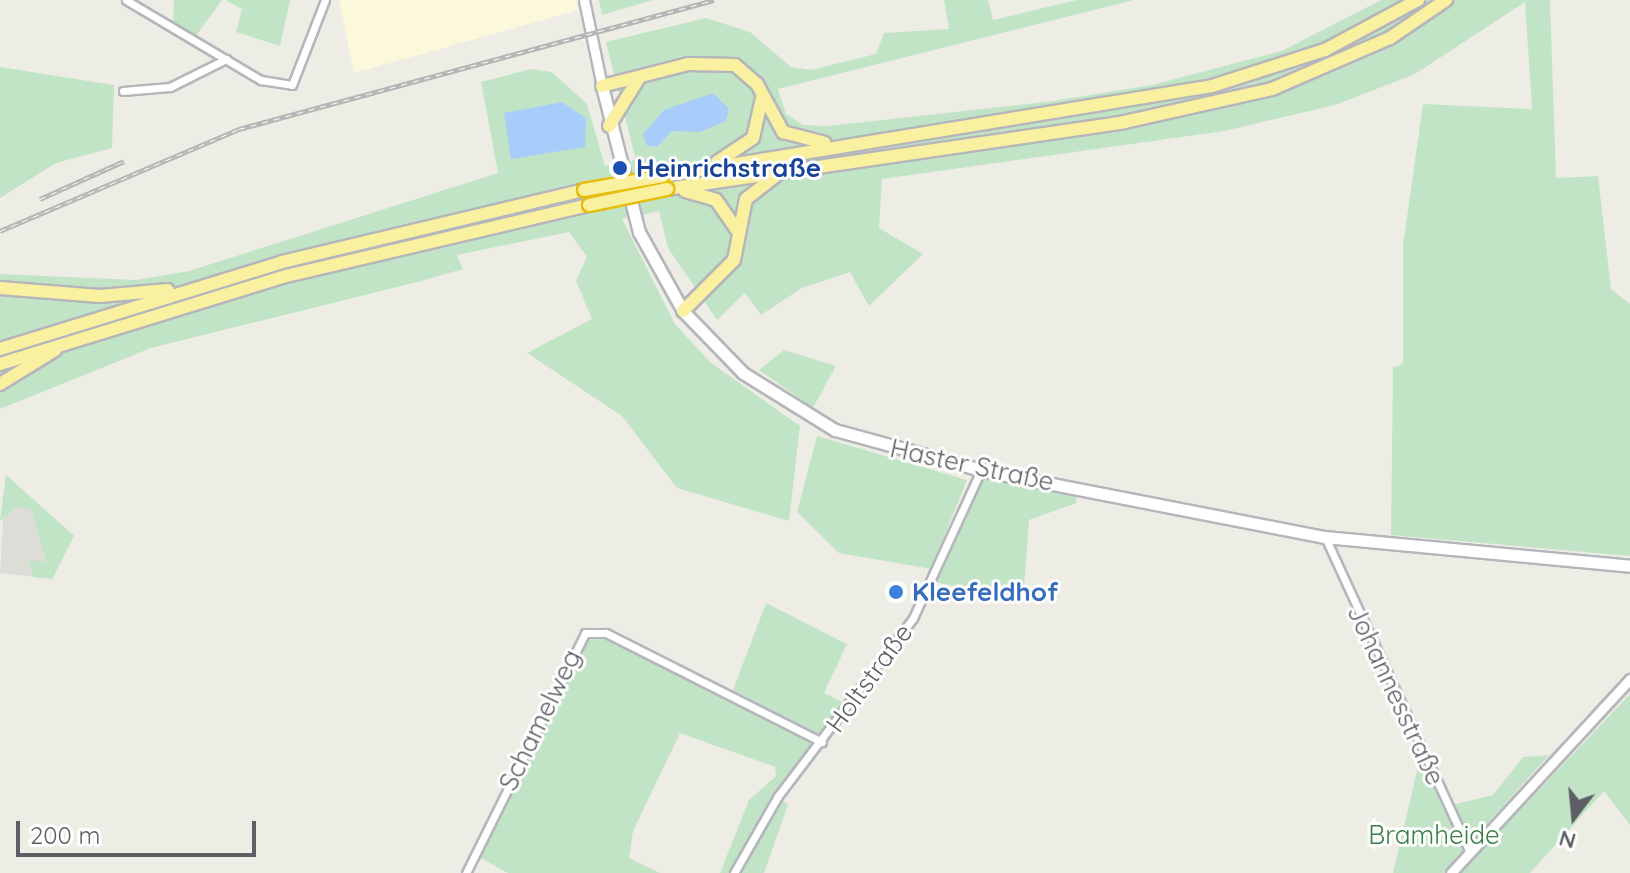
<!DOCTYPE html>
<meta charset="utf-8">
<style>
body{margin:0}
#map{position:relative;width:1630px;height:873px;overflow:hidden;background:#eeede5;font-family:Quicksand,sans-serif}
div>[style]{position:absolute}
.commercial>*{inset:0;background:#fcf8dc}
.industrial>*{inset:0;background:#dddcd7}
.green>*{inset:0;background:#c2e4c6}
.water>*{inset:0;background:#a8cdfb}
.roads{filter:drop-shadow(2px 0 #b5b6bb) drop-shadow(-2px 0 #b5b6bb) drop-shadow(0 2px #b5b6bb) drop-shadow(0 -2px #b5b6bb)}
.minor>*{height:7px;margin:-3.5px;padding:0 3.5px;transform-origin:3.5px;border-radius:3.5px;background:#fff}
.tertiary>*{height:9px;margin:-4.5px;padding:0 4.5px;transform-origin:4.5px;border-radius:4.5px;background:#fff}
.secondary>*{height:11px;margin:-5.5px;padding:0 5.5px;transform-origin:5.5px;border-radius:5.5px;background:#fff}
.trunk>*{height:12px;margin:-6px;padding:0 6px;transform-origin:6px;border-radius:6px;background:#f9f0a0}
.rail>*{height:5px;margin-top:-2.5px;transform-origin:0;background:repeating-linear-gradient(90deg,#fff 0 6px,#b5b6b6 0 12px);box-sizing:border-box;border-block:2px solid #b5b6b6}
.bridges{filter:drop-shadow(2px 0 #e7bc0c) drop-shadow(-2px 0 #e7bc0c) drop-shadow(0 2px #e7bc0c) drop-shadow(0 -2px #e7bc0c)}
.trunk-bridge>*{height:12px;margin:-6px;padding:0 6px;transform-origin:6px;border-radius:6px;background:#f9f0a0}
.dots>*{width:22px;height:22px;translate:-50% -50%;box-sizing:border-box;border:4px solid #fff;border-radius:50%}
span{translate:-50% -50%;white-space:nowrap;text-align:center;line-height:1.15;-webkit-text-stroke:6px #fff;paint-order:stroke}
.transit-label{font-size:26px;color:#164399;font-weight:700}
.left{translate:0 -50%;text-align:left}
.street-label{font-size:26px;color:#5d5f64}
.shop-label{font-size:26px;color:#366cbe;font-weight:700}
.park-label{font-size:26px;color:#388044}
.north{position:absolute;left:1534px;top:777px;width:80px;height:80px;-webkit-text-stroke:6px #fff;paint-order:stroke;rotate:196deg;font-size:22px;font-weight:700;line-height:32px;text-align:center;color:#5d5f64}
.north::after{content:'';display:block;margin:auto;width:28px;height:36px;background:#5d5f64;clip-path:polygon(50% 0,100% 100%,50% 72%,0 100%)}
.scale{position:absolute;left:16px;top:821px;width:240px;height:36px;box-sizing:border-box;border:4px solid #5d5f64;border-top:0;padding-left:10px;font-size:24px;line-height:28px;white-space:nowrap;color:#5d5f64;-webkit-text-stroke:6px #fff;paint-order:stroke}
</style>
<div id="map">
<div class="commercial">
<i style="clip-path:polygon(339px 0,576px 0,578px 10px,354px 73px)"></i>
</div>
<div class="industrial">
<i style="clip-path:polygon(6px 475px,74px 536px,52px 579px,0 573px)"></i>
</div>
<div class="green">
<i style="clip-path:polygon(174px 0,222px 0,195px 37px,173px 22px)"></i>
<i style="clip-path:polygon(225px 0,290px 0,280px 46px,236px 32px,242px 9px)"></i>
<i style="clip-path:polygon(599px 0,653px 0,602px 15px)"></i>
<i style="clip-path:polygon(944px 0,988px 0,993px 20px,1077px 0,1134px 0,778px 89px,786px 114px,803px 125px,828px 126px,1046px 102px,1152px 85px,1282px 51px,1381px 0,1550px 0,1556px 178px,1598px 176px,1611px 289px,1630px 304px,1630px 556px,1391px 535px,1393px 367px,1403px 364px,1403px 245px,1423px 104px,1532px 109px,1525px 2px,1415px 74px,1335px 105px,1224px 131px,882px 179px,879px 228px,923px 254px,869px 306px,850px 272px,802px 288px,761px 315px,745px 293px,717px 320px,668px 248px,659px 211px,622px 219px,675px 324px,710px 362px,800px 426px,789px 521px,677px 488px,622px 416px,527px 353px,592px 319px,576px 281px,587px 257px,569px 232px,457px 255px,463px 269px,421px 281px,151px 348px,0 409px,0 274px,135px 280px,189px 271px,498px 173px,481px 82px,531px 69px,552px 72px,587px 104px,605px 166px,636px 160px,606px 42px,706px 18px,750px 32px,791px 67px,811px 70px,876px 54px,884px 33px,949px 29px)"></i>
<i style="clip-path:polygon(0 67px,114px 85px,112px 148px,56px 163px,0 198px)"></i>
<i style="clip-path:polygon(784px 350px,836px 366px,813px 408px,759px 370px)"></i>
<i style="clip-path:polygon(817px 436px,967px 480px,931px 569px,839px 553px,797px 512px)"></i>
<i style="clip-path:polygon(983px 462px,1078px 482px,1076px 503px,1029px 520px,1023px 602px,931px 581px)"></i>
<i style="clip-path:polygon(6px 475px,74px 536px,52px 579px,34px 577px,30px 567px,29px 559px,47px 563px,31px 509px,17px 507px,0 521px)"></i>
<i style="clip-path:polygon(766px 603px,847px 644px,824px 693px,846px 704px,821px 737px,733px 690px)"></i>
<i style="clip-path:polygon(585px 633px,606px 633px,822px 742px,778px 797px,788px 805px,764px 873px,720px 873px,749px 800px,776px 776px,775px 767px,680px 733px,633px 831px,629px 858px,660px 873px,508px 873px,475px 855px)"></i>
<i style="clip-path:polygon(1630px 694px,1630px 825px,1604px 791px,1530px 873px,1460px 873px)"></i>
<i style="clip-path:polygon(1421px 754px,1448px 806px,1493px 795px,1523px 757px,1549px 755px,1443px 873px,1393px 873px)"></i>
</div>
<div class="water">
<i style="clip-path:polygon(713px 93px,729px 109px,726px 121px,700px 132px,672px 131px,657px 147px,646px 145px,643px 134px,664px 110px)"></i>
<i style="clip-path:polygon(562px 102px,586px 118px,585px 147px,511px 159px,504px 113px)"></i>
</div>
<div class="roads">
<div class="minor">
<i style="left:126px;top:0;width:157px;rotate:30.7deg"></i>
<i style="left:261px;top:80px;width:31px;rotate:9deg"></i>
<i style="left:292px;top:85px;width:91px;rotate:-68.8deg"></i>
<i style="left:123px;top:91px;width:47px;rotate:-4.9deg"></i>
<i style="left:170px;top:87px;width:63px;rotate:-26.6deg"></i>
<i style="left:1325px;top:537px;width:347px;rotate:65.3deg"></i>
<i style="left:466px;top:873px;width:268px;rotate:-63.6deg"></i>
<i style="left:585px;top:633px;width:21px"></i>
<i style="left:606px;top:633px;width:242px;rotate:26.8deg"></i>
<i style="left:734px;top:873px;width:89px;rotate:-60.3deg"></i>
<i style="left:778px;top:796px;width:223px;rotate:-52.8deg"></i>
<i style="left:913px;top:618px;width:163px;rotate:-65.3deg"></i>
</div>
<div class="tertiary">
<i style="left:584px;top:0;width:88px;rotate:78.2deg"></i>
<i style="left:1451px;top:873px;width:264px;rotate:-47.3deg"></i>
</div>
<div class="secondary">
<i style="left:602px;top:86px;width:151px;rotate:75.8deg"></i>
<i style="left:639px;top:232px;width:90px;rotate:60.9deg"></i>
<i style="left:683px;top:311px;width:86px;rotate:45.9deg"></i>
<i style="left:743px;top:373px;width:108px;rotate:31.8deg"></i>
<i style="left:835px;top:430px;width:156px;rotate:15.3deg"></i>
<i style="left:985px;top:471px;width:346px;rotate:11deg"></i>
<i style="left:1325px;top:537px;width:306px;rotate:5.4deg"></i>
</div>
<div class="trunk">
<i style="left:602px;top:86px;width:89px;rotate:-14.3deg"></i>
<i style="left:688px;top:64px;width:47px;rotate:1.2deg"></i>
<i style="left:735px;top:65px;width:29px;rotate:41deg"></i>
<i style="left:757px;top:84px;width:55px;rotate:61.6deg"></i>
<i style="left:783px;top:132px;width:43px;rotate:14.7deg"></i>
<i style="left:609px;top:126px;width:57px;rotate:-58deg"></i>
<i style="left:717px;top:162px;width:43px;rotate:-33.7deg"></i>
<i style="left:753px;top:138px;width:41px;rotate:-77.3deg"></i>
<i style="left:663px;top:176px;width:556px;rotate:-9.31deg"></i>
<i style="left:1212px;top:86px;width:119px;rotate:-17.7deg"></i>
<i style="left:1325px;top:50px;width:106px;rotate:-28.3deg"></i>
<i style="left:667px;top:189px;width:462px;rotate:-8.3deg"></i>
<i style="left:1124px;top:122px;width:152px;rotate:-12.6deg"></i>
<i style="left:1272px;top:89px;width:129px;rotate:-23.4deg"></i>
<i style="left:1390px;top:38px;width:68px;rotate:-34.2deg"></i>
<i style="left:685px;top:191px;width:32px;rotate:16deg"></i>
<i style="left:716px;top:200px;width:40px;rotate:55.1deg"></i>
<i style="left:0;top:288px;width:100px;rotate:4.6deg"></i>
<i style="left:100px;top:296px;width:68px;rotate:-5deg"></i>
<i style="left:683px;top:311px;width:72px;rotate:-45deg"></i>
<i style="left:734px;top:260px;width:62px;rotate:-78.9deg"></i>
<i style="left:746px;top:199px;width:37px;rotate:-38deg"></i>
<i style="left:0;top:349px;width:295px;rotate:-17.1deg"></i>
<i style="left:282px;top:262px;width:310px;rotate:-13.4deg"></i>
<i style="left:0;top:364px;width:299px;rotate:-17.1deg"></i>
<i style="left:286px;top:276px;width:311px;rotate:-13.2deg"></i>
<i style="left:0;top:384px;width:65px;rotate:-31.7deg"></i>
</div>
</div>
<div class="rail">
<i style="left:40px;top:199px;width:92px;rotate:-24.3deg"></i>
<i style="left:0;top:231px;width:260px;rotate:-23.1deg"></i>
<i style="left:239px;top:129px;width:492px;rotate:-15.2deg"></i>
</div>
<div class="bridges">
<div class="trunk-bridge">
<i style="left:584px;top:190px;width:80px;rotate:-10deg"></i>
<i style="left:589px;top:205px;width:80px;rotate:-11.6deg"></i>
</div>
</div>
<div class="dots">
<i style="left:620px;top:168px;background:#1a4fb4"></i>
<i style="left:896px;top:592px;background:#3f7fe0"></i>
</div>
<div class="transit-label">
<span class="left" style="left:636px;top:168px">Heinrichstraße</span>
</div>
<div class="street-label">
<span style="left:972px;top:465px;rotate:12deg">Haster Straße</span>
<span style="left:869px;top:678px;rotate:-54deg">Holtstraße</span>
<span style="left:1396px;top:695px;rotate:65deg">Johannesstraße</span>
<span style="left:540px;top:720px;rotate:-64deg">Schamelweg</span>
</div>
<div class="shop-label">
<span class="left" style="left:912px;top:592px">Kleefeldhof</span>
</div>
<div class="park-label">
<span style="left:1434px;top:835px">Bramheide</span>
</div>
<div class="north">N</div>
<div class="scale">200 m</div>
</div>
